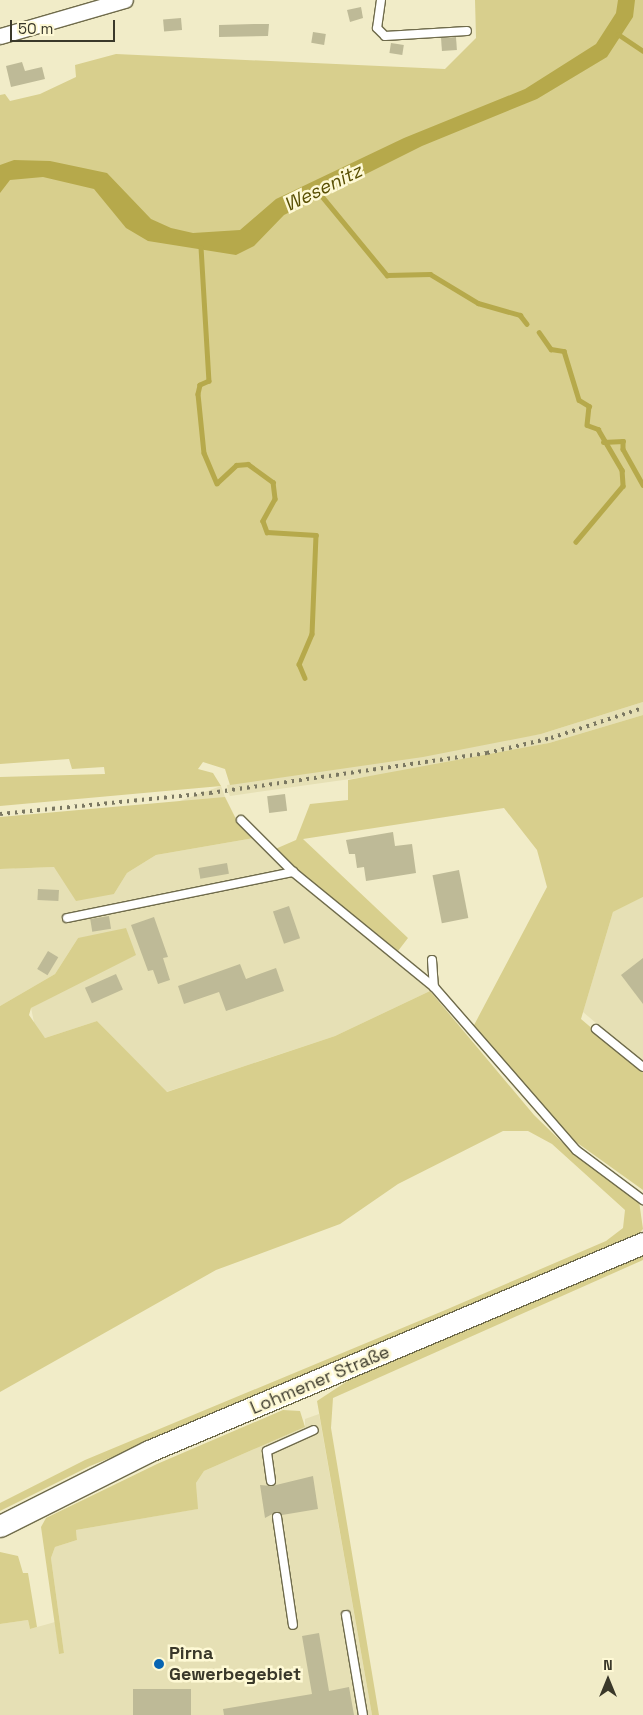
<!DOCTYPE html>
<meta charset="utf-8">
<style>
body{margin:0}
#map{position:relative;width:643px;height:1715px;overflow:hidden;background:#f1ecc8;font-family:"Space Grotesk",sans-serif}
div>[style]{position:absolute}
.built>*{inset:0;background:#e6e0b5;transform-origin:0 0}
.green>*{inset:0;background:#d8cf8d}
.water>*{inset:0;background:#b6a94b}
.stream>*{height:4.5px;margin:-2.25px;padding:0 2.25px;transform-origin:2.25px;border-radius:2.25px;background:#b6a94b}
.building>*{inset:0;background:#beba97;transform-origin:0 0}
.roads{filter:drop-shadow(1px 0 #6f6b4b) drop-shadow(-1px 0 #6f6b4b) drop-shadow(0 1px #6f6b4b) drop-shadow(0 -1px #6f6b4b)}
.lane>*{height:8px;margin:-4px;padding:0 4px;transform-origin:4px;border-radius:4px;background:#fff}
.street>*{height:15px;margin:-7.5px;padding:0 7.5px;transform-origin:7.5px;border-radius:7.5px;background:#fff}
.secondary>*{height:21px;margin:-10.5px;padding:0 10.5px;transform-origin:10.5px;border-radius:10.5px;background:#fff}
.rail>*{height:4px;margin-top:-2px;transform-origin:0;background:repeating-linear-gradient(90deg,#7b7862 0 2.5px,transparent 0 7.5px)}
.dots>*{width:14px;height:14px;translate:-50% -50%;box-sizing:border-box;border:2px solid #fef9d5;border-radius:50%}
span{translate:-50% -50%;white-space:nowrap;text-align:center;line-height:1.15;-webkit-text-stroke:5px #fef9d5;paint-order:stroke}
.street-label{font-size:18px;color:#3a382a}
.poi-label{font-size:18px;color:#3a382a;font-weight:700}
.left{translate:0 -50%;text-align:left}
.water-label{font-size:19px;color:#594f03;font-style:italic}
.north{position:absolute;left:583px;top:1655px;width:50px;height:50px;-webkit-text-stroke:4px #fef9d5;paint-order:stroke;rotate:0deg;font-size:14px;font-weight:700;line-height:20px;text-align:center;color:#3a382a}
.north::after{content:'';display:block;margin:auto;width:18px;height:22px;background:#3a382a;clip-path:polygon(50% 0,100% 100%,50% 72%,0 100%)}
.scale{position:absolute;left:10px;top:20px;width:105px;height:22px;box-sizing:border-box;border:2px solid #3a382a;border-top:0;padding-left:6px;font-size:15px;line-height:18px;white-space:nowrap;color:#3a382a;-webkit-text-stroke:4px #fef9d5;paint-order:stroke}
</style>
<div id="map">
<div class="built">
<i style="clip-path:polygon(643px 702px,643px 715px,549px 743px,429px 768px,230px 796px,228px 791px,227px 785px,541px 734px)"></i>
<i style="left:221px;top:786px;width:12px;height:222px;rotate:70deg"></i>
<i style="clip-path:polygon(254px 838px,300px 883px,430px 991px,335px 1036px,166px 1092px,97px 1021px,45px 1038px,35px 1027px,31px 1008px,80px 981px,78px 938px,55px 974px,0 1006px,0 869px,54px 867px,114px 894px,127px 873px,156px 855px)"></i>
<i style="clip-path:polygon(643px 897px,643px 1063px,583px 1012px,613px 912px)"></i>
<i style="clip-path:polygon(319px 1414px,372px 1715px,0 1715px,0 1624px,28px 1620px,30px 1629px,55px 1622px,59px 1653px,64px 1653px,51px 1558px,55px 1547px,77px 1540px,76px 1530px,197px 1509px,196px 1483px,204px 1471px,305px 1427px,305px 1419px)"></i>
</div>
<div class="green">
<i style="clip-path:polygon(475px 0,643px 0,643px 702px,541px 734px,423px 757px,230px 785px,225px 769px,203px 762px,198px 769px,213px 773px,221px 786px,0 806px,0 777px,105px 774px,104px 767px,72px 769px,69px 759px,0 764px,0 95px,5px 94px,10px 101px,40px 94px,76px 77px,75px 65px,116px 54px,445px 69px,476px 38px)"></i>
<i style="clip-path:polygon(643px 715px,643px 897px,613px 912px,581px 1019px,643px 1072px,643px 1190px,576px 1142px,473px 1027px,547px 887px,537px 850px,504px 808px,303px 839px,408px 938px,398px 951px,273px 850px,296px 840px,310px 804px,348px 800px,348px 780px,549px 743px)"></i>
<i style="clip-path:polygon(225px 797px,237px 821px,254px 838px,156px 855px,127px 873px,114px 894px,76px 901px,54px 867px,0 869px,0 817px)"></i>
<i style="clip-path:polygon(126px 928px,136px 955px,31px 1008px,29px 1015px,45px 1038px,97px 1021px,167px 1092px,335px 1036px,430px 991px,534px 1115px,575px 1155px,639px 1201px,643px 1229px,636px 1237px,301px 1381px,90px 1466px,0 1511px,0 1503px,85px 1460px,443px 1311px,606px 1241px,623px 1228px,625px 1210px,552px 1144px,528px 1131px,503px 1131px,398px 1184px,340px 1224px,216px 1270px,0 1392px,0 1006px,55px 974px,78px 938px)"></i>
<i style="clip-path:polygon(643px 1253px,643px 1260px,333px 1398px,331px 1428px,379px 1715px,372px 1715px,317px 1401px,352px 1378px)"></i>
<i style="clip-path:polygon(283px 1410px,300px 1411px,305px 1427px,204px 1471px,196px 1483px,198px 1509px,76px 1530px,77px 1540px,55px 1547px,51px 1558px,64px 1653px,59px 1654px,41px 1527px,46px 1518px,157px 1464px)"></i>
<i style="clip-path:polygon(0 1552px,18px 1556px,23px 1573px,28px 1573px,37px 1627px,30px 1629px,28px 1620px,0 1624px)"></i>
</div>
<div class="water">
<i style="clip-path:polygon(618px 0,635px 0,633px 17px,607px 57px,537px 99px,422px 146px,284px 215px,254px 246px,236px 255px,148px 241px,126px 228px,94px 189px,43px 177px,10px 180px,0 193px,0 165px,14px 160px,50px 161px,107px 173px,151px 219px,171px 228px,193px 233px,240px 230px,276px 199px,404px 138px,525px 89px,596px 44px,616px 13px)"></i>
</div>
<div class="stream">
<i style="left:618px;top:34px;width:30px;rotate:34deg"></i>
<i style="left:321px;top:195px;width:104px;rotate:50.5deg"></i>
<i style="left:387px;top:275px;width:43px;rotate:-1.3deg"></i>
<i style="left:430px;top:274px;width:56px;rotate:31.1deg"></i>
<i style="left:478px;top:303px;width:44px;rotate:15.9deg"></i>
<i style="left:520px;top:315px;width:11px;rotate:52deg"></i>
<i style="left:201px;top:247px;width:134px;rotate:86.6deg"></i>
<i style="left:209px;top:381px;width:10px;rotate:156deg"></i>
<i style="left:200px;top:385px;width:9px;rotate:103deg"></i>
<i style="left:198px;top:394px;width:59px;rotate:84.2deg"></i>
<i style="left:204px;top:453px;width:33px;rotate:67deg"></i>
<i style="left:217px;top:483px;width:26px;rotate:-43deg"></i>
<i style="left:236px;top:465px;width:12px;rotate:-5deg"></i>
<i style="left:248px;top:464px;width:31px;rotate:36deg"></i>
<i style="left:273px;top:482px;width:17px;rotate:83deg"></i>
<i style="left:275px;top:499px;width:25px;rotate:119deg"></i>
<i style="left:263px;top:521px;width:12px;rotate:70deg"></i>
<i style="left:267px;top:532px;width:49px;rotate:3.5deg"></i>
<i style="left:316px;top:535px;width:99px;rotate:92.3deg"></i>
<i style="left:312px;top:634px;width:33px;rotate:113deg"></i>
<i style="left:299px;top:664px;width:15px;rotate:67deg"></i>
<i style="left:539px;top:332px;width:21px;rotate:55deg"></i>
<i style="left:551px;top:349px;width:13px;rotate:9deg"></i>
<i style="left:564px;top:351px;width:51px;rotate:73deg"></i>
<i style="left:579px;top:400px;width:12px;rotate:31deg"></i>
<i style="left:589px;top:406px;width:19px;rotate:96deg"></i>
<i style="left:587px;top:425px;width:12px;rotate:20deg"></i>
<i style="left:598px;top:429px;width:48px;rotate:59.7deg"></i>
<i style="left:622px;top:470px;width:16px;rotate:86deg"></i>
<i style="left:623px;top:486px;width:73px;rotate:130deg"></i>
<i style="left:603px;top:442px;width:20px;rotate:-3deg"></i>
<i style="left:623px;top:441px;width:8px;rotate:90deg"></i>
<i style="left:623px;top:449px;width:41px;rotate:60.9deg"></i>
</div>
<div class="building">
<i style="clip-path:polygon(361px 7px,363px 18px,350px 22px,347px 10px)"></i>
<i style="left:181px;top:18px;width:12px;height:18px;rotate:85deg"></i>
<i style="clip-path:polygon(254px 24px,269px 24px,268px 36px,219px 37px,219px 25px)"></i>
<i style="left:313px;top:32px;width:13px;height:11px;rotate:9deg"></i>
<i style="left:456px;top:37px;width:13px;height:15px;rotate:86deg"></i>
<i style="left:391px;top:43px;width:13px;height:10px;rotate:9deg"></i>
<i style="clip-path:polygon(22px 62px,25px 71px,42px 67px,45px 79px,11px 87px,6px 66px)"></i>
<i style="left:285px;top:794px;width:17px;height:18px;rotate:83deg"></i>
<i style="clip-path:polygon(393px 832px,395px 846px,412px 844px,416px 873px,366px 881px,364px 867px,357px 868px,355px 854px,349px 854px,346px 840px)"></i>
<i style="left:227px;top:863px;width:11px;height:29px;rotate:80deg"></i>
<i style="left:459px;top:870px;width:49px;height:27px;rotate:79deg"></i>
<i style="left:38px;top:889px;width:21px;height:11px;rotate:3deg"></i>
<i style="left:289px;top:906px;width:34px;height:17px;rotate:71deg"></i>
<i style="left:109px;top:916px;width:13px;height:19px;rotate:81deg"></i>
<i style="clip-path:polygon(154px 917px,168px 957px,163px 958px,170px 980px,158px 984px,153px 970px,148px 971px,131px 925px)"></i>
<i style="left:48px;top:951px;width:12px;height:21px;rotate:31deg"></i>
<i style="clip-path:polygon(643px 958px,643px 1004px,621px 975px)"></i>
<i style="clip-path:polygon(240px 964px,246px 979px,276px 968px,284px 991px,226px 1011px,219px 992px,184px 1004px,178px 986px)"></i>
<i style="left:116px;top:974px;width:17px;height:34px;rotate:66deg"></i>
<i style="clip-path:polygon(313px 1476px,318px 1509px,282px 1515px,276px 1512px,265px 1518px,260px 1485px,272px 1486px)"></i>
<i style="clip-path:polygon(319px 1633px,329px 1691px,349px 1687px,354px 1715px,224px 1715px,223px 1709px,312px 1694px,302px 1636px)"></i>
<i style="left:133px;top:1689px;width:58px;height:26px"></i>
</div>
<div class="roads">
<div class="lane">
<i style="left:381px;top:0;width:28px;rotate:98deg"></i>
<i style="left:377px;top:28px;width:11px;rotate:45deg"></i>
<i style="left:385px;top:36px;width:82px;rotate:-3.5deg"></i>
<i style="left:241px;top:820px;width:74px;rotate:45deg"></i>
<i style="left:293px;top:872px;width:182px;rotate:39.2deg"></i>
<i style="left:434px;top:987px;width:216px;rotate:48.9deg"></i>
<i style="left:576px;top:1150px;width:84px;rotate:36.7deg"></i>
<i style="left:67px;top:918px;width:231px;rotate:-11.5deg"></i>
<i style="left:432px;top:960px;width:27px;rotate:86deg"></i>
<i style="left:596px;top:1029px;width:60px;rotate:39deg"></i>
<i style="left:271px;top:1481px;width:30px;rotate:-98deg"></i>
<i style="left:267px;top:1451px;width:51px;rotate:-24.1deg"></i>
<i style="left:277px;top:1517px;width:109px;rotate:81.6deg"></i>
<i style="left:346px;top:1615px;width:101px;rotate:80.4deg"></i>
</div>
<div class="street">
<i style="left:0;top:36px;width:130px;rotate:-16.1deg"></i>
</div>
<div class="secondary">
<i style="left:0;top:1526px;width:167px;rotate:-26.7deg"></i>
<i style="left:149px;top:1451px;width:536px;rotate:-22.83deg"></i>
</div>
</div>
<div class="rail">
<i style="left:0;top:814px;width:211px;rotate:-5.7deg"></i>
<i style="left:210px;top:793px;width:280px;rotate:-8.2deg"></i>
<i style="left:487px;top:753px;width:66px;rotate:-13.2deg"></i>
<i style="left:551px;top:738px;width:97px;rotate:-18.1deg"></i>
</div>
<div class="dots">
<i style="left:159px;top:1664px;background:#0865b2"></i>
</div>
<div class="street-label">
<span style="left:320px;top:1380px;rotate:-23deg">Lohmener Straße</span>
</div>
<div class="poi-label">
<span class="left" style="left:169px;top:1664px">Pirna<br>Gewerbegebiet</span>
</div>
<div class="water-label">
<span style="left:323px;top:188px;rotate:-26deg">Wesenitz</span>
</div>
<div class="north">N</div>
<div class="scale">50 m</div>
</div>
